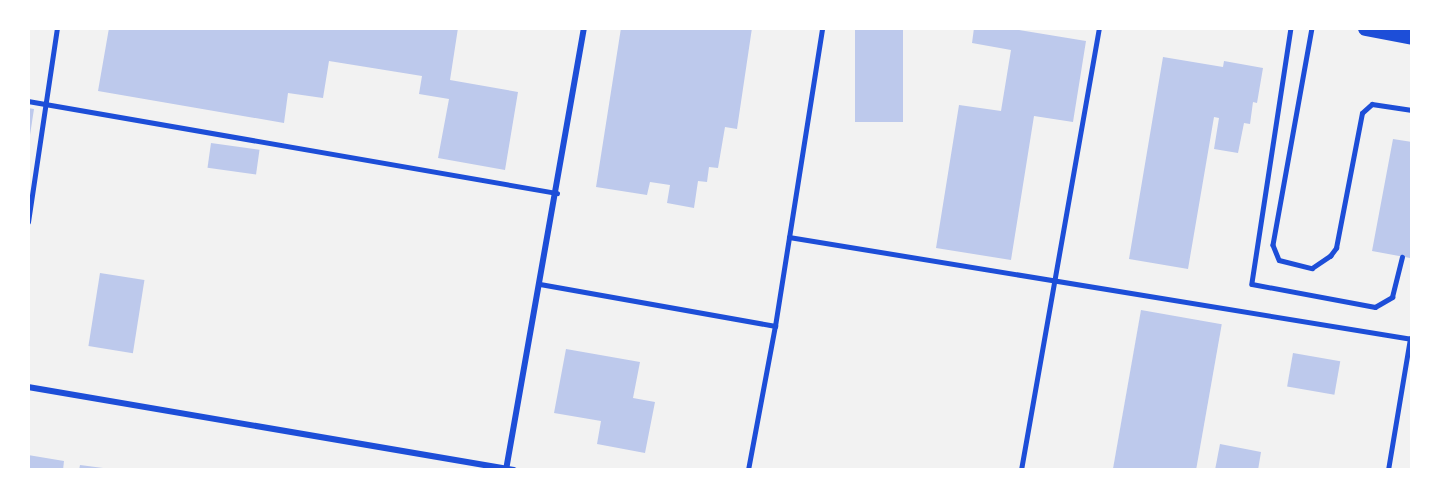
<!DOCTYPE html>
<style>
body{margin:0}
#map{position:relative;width:1440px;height:498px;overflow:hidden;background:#f2f2f2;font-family:"Times New Roman",serif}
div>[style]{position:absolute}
.building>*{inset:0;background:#bdc9ec;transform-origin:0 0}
.service>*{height:4.5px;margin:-2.25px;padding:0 2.25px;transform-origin:2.25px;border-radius:2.25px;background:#1d4ed8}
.minor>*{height:6px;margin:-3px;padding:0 3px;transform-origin:3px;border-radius:3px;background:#1d4ed8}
.primary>*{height:15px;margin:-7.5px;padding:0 7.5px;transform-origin:7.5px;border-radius:7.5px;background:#1d4ed8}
span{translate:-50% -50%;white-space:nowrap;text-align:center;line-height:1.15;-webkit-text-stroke:6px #fff;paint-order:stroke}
.frame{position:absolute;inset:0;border:30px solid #fff;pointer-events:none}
</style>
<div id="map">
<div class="building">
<i style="clip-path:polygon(109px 28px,458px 28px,450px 80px,518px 92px,505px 170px,438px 158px,449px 99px,419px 94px,422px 76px,329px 61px,323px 98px,288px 93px,284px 123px,98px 91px)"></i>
<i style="clip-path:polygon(621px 28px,752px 28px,737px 129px,725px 127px,718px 168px,709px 167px,707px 182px,698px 181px,694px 208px,667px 203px,670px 185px,650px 182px,647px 195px,596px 187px)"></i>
<i style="left:855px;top:28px;width:48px;height:94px"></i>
<i style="clip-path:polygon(974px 28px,1007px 28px,1086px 41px,1073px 122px,1034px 116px,1011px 260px,936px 248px,959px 105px,1001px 111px,1011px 50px,972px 43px)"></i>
<i style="clip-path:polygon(1163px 57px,1223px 67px,1224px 61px,1263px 68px,1257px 103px,1253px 102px,1250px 124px,1244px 123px,1238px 153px,1214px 149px,1219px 118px,1214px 117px,1188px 269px,1129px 259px)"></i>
<i style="clip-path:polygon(28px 108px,34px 109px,30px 135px,28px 135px)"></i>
<i style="clip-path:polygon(1393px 139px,1412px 142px,1410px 258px,1372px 251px)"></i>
<i style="left:211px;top:143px;width:49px;height:25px;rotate:8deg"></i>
<i style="left:100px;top:273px;width:45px;height:74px;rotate:9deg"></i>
<i style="left:1141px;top:310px;width:82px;height:162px;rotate:10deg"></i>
<i style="clip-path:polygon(566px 349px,640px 362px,633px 398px,655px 402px,645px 453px,597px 444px,601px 421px,554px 413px)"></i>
<i style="left:1293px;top:353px;width:48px;height:34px;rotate:10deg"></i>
<i style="clip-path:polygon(1220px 444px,1261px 452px,1258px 470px,1215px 470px)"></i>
<i style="clip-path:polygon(28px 455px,64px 461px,63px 470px,28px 470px)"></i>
<i style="clip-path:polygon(80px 465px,103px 468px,103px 470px,79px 470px)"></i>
</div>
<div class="service">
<i style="left:1291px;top:28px;width:259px;rotate:98.7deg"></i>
<i style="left:1252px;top:284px;width:125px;rotate:10.6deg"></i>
<i style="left:1375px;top:307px;width:20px;rotate:-30deg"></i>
<i style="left:1392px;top:297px;width:41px;rotate:-76deg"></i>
<i style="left:1312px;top:28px;width:220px;rotate:100.2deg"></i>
<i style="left:1273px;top:245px;width:16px;rotate:68deg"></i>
<i style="left:1279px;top:260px;width:34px;rotate:14deg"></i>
<i style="left:1312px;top:268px;width:22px;rotate:-34deg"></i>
<i style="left:1330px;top:256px;width:10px;rotate:-53deg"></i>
<i style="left:1336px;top:248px;width:137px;rotate:-79.1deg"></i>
<i style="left:1362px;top:113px;width:13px;rotate:-42deg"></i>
<i style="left:1372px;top:104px;width:40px;rotate:8.5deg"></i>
<i style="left:28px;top:101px;width:537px;rotate:9.87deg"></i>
<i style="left:28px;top:222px;width:196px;rotate:-81.5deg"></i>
<i style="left:789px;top:237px;width:631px;rotate:9.3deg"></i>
<i style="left:540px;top:284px;width:239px;rotate:10.1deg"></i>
<i style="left:748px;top:470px;width:147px;rotate:-79.4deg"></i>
<i style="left:775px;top:326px;width:302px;rotate:-81deg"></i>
<i style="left:1021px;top:470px;width:449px;rotate:-80deg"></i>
<i style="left:1388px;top:470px;width:133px;rotate:-80.5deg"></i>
</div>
<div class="minor">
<i style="left:28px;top:387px;width:493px;rotate:9.7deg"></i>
<i style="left:506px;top:470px;width:449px;rotate:-80deg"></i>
</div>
<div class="primary">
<i style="left:1365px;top:28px;width:48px;rotate:10.8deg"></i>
</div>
<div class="frame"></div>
</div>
